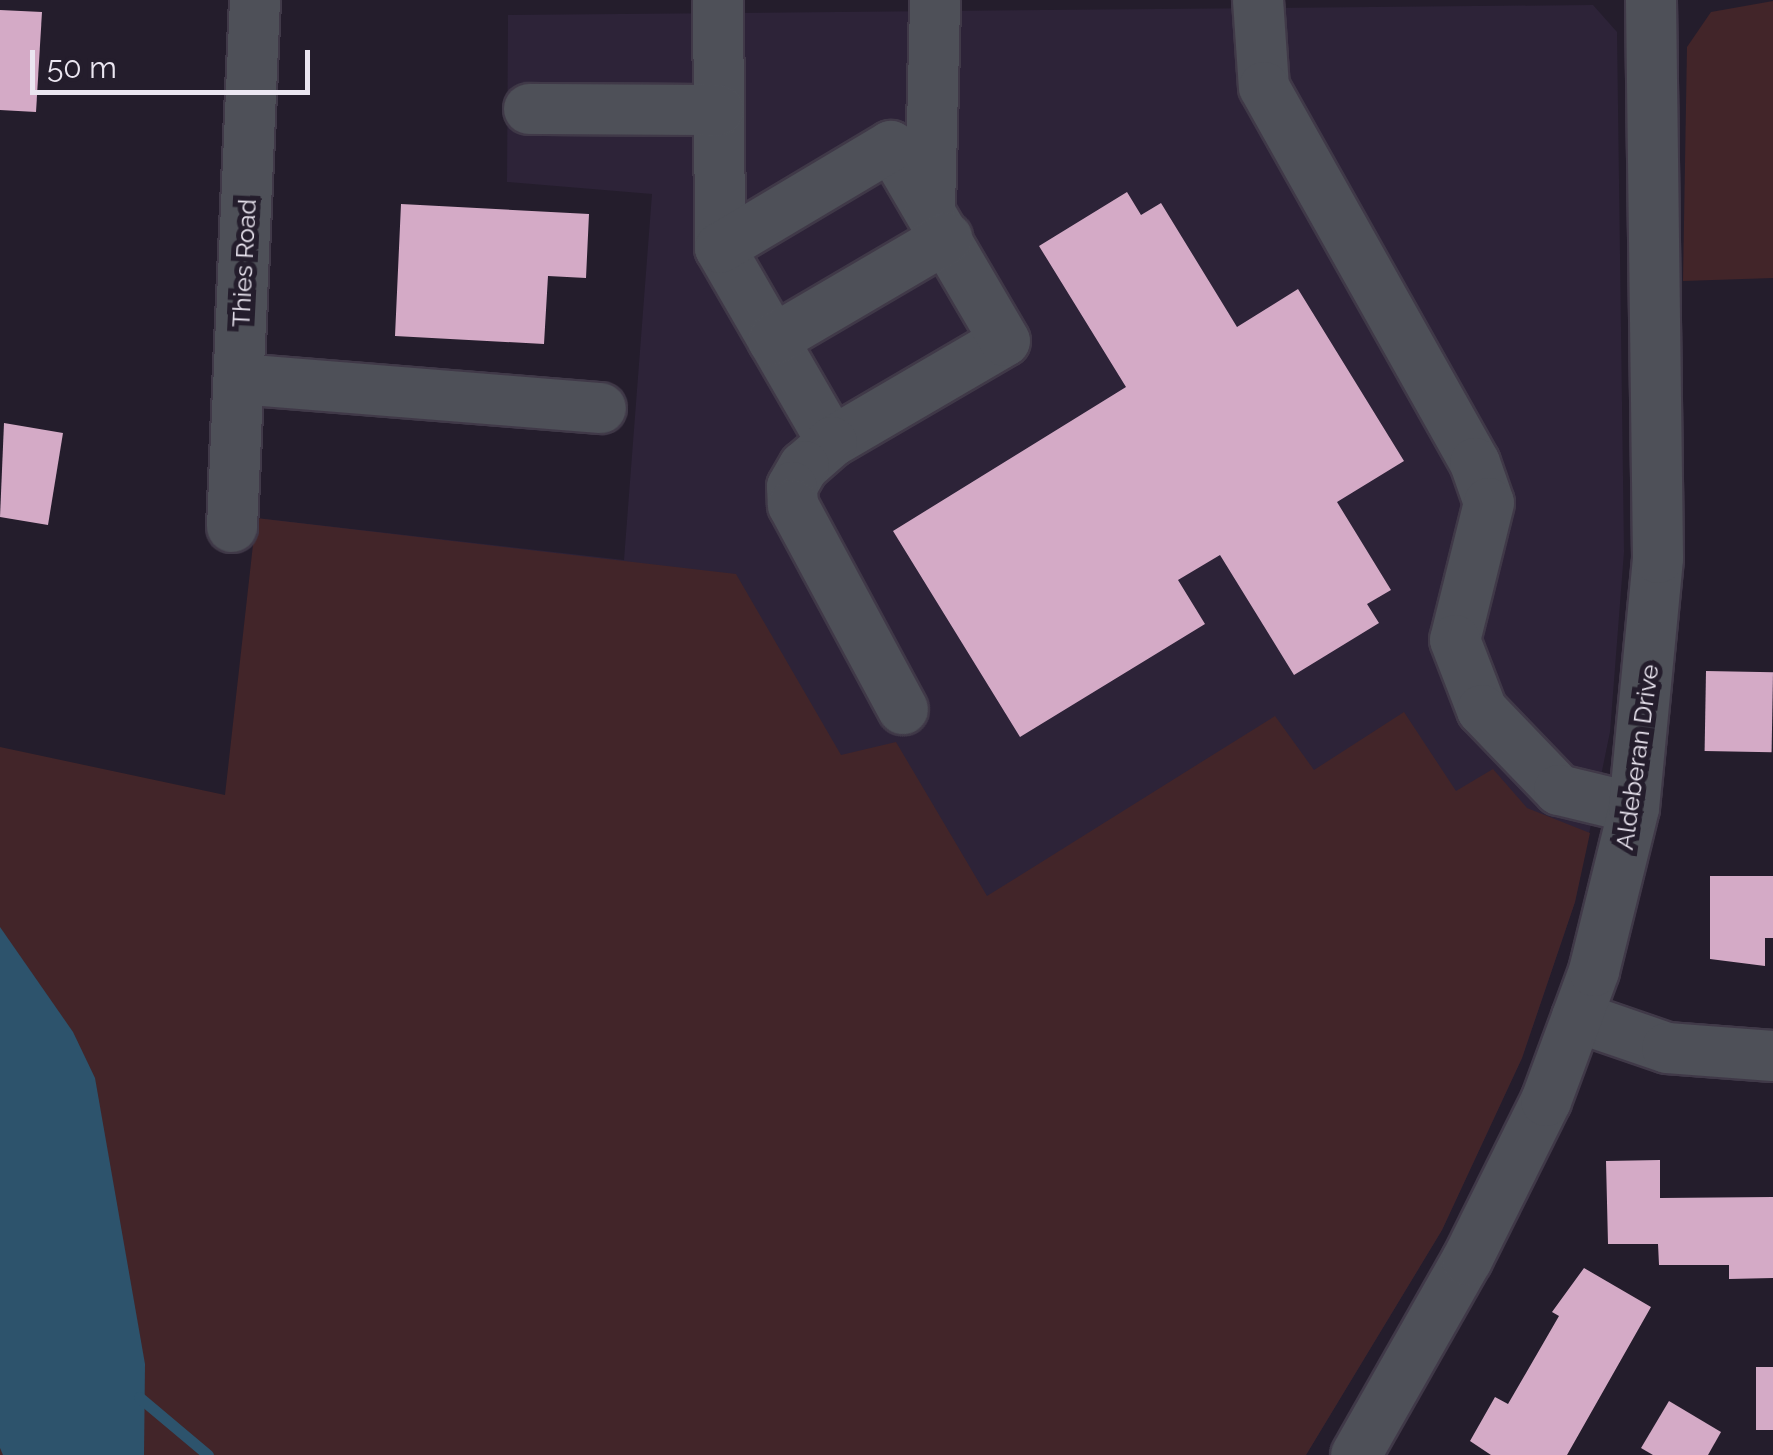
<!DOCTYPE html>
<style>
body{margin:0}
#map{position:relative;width:1773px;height:1455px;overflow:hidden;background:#241d2c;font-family:Raleway,sans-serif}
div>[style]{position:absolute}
.built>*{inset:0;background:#2d2338}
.green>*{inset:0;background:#422529}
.water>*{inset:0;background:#2d536c}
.stream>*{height:11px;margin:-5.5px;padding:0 5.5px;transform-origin:5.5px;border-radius:5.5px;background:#2d536c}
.building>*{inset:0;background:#d4aac6;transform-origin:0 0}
.roads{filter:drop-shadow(2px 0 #403948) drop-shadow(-2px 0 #403948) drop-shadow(0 2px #403948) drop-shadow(0 -2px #403948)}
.minor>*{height:50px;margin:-25px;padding:0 25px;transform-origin:25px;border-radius:25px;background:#4e5058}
span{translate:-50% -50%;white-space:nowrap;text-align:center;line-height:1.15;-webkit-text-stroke:10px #241d2c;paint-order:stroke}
.street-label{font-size:25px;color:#ebe6f1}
.scale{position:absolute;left:30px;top:50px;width:280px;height:45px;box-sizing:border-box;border:5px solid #ebe6f1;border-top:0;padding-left:12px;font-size:30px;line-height:35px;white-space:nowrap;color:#ebe6f1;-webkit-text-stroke:8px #241d2c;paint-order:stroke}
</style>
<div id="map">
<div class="built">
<i style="clip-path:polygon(1593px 5px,1617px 32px,1624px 552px,1610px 732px,1575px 902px,1522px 1058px,1442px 1230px,1306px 1455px,256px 518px,624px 560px,652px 194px,507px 182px,508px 15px)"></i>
</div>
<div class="green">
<i style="clip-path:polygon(1773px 1px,1773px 278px,1683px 281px,1687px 47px,1711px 12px)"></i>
<i style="clip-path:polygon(256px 518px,736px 574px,841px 755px,896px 742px,987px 896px,1275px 716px,1314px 770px,1404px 712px,1456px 791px,1493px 769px,1527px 808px,1590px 833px,1575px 902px,1522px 1058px,1442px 1230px,1306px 1455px,0 1455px,0 747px,225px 795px)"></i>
</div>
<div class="water">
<i style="clip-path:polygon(0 927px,73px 1032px,95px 1078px,145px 1364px,144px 1455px,3px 1455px,0 1448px)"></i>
</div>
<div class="stream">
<i style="left:139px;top:1397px;width:90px;rotate:40deg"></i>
</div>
<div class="building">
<i style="clip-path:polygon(0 10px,42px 12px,36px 112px,0 110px)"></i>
<i style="clip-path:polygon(1127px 192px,1141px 215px,1161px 203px,1237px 327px,1298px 289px,1404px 461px,1337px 502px,1391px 590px,1367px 604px,1379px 623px,1294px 675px,1220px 555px,1178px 580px,1205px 624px,1020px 737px,893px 531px,1126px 387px,1039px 246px)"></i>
<i style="clip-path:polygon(401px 204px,589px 214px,586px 278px,548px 276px,544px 344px,395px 336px)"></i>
<i style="clip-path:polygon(4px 423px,63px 433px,48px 525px,0 517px)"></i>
<i style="left:1706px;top:671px;width:67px;height:80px;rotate:1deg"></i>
<i style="clip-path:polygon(1710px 876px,1773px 876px,1773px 938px,1765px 938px,1765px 966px,1710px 959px)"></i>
<i style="clip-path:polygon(1660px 1160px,1660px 1198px,1773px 1197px,1773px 1278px,1729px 1279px,1729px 1265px,1659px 1265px,1658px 1244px,1608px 1244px,1606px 1161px)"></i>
<i style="clip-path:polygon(1584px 1268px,1651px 1307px,1567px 1455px,1491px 1455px,1470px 1441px,1495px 1397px,1508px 1404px,1559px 1316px,1552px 1312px)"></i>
<i style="left:1756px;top:1367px;width:17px;height:63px"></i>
<i style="clip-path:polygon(1669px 1401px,1721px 1432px,1708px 1455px,1653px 1455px,1641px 1448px)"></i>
</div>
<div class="roads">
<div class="minor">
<i style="left:718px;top:0;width:248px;rotate:89.5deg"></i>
<i style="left:720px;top:248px;width:224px;rotate:60deg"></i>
<i style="left:832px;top:442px;width:200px;rotate:-30.3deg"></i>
<i style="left:1005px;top:341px;width:226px;rotate:-120.3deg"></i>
<i style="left:891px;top:146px;width:199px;rotate:149.2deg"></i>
<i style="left:1258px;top:0;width:87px;rotate:86.1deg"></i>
<i style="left:1264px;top:87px;width:431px;rotate:60.7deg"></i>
<i style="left:1475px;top:463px;width:42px;rotate:70.7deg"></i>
<i style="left:1489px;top:503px;width:141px;rotate:103.9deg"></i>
<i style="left:1455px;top:640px;width:75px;rotate:68.9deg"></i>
<i style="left:1482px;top:710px;width:111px;rotate:46.1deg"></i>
<i style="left:1559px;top:790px;width:77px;rotate:13.5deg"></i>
<i style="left:529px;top:109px;width:190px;rotate:0.3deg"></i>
<i style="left:930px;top:209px;width:209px;rotate:-88.6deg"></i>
<i style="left:773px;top:340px;width:202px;rotate:-30.4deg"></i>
<i style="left:239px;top:379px;width:363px;rotate:4.6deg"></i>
<i style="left:832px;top:442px;width:37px;rotate:139deg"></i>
<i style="left:804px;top:466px;width:24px;rotate:120deg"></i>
<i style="left:792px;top:487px;width:18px;rotate:87deg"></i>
<i style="left:793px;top:505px;width:232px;rotate:61.7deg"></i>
<i style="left:232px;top:527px;width:528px;rotate:-87.5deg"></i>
<i style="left:1577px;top:1017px;width:95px;rotate:19deg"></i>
<i style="left:1667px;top:1048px;width:106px;rotate:4.3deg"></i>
<i style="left:1356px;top:1455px;width:224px;rotate:-60.4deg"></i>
<i style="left:1467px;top:1260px;width:178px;rotate:-63.6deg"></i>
<i style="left:1546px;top:1101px;width:139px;rotate:-69.7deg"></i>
<i style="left:1594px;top:971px;width:168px;rotate:-76.2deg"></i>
<i style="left:1634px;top:808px;width:251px;rotate:-84.5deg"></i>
<i style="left:1658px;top:558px;width:558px;rotate:-90.72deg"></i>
</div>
</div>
<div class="street-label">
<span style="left:244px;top:263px;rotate:-87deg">Thies Road</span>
<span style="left:1637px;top:757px;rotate:-82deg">Aldeberan Drive</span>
</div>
<div class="scale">50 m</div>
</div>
